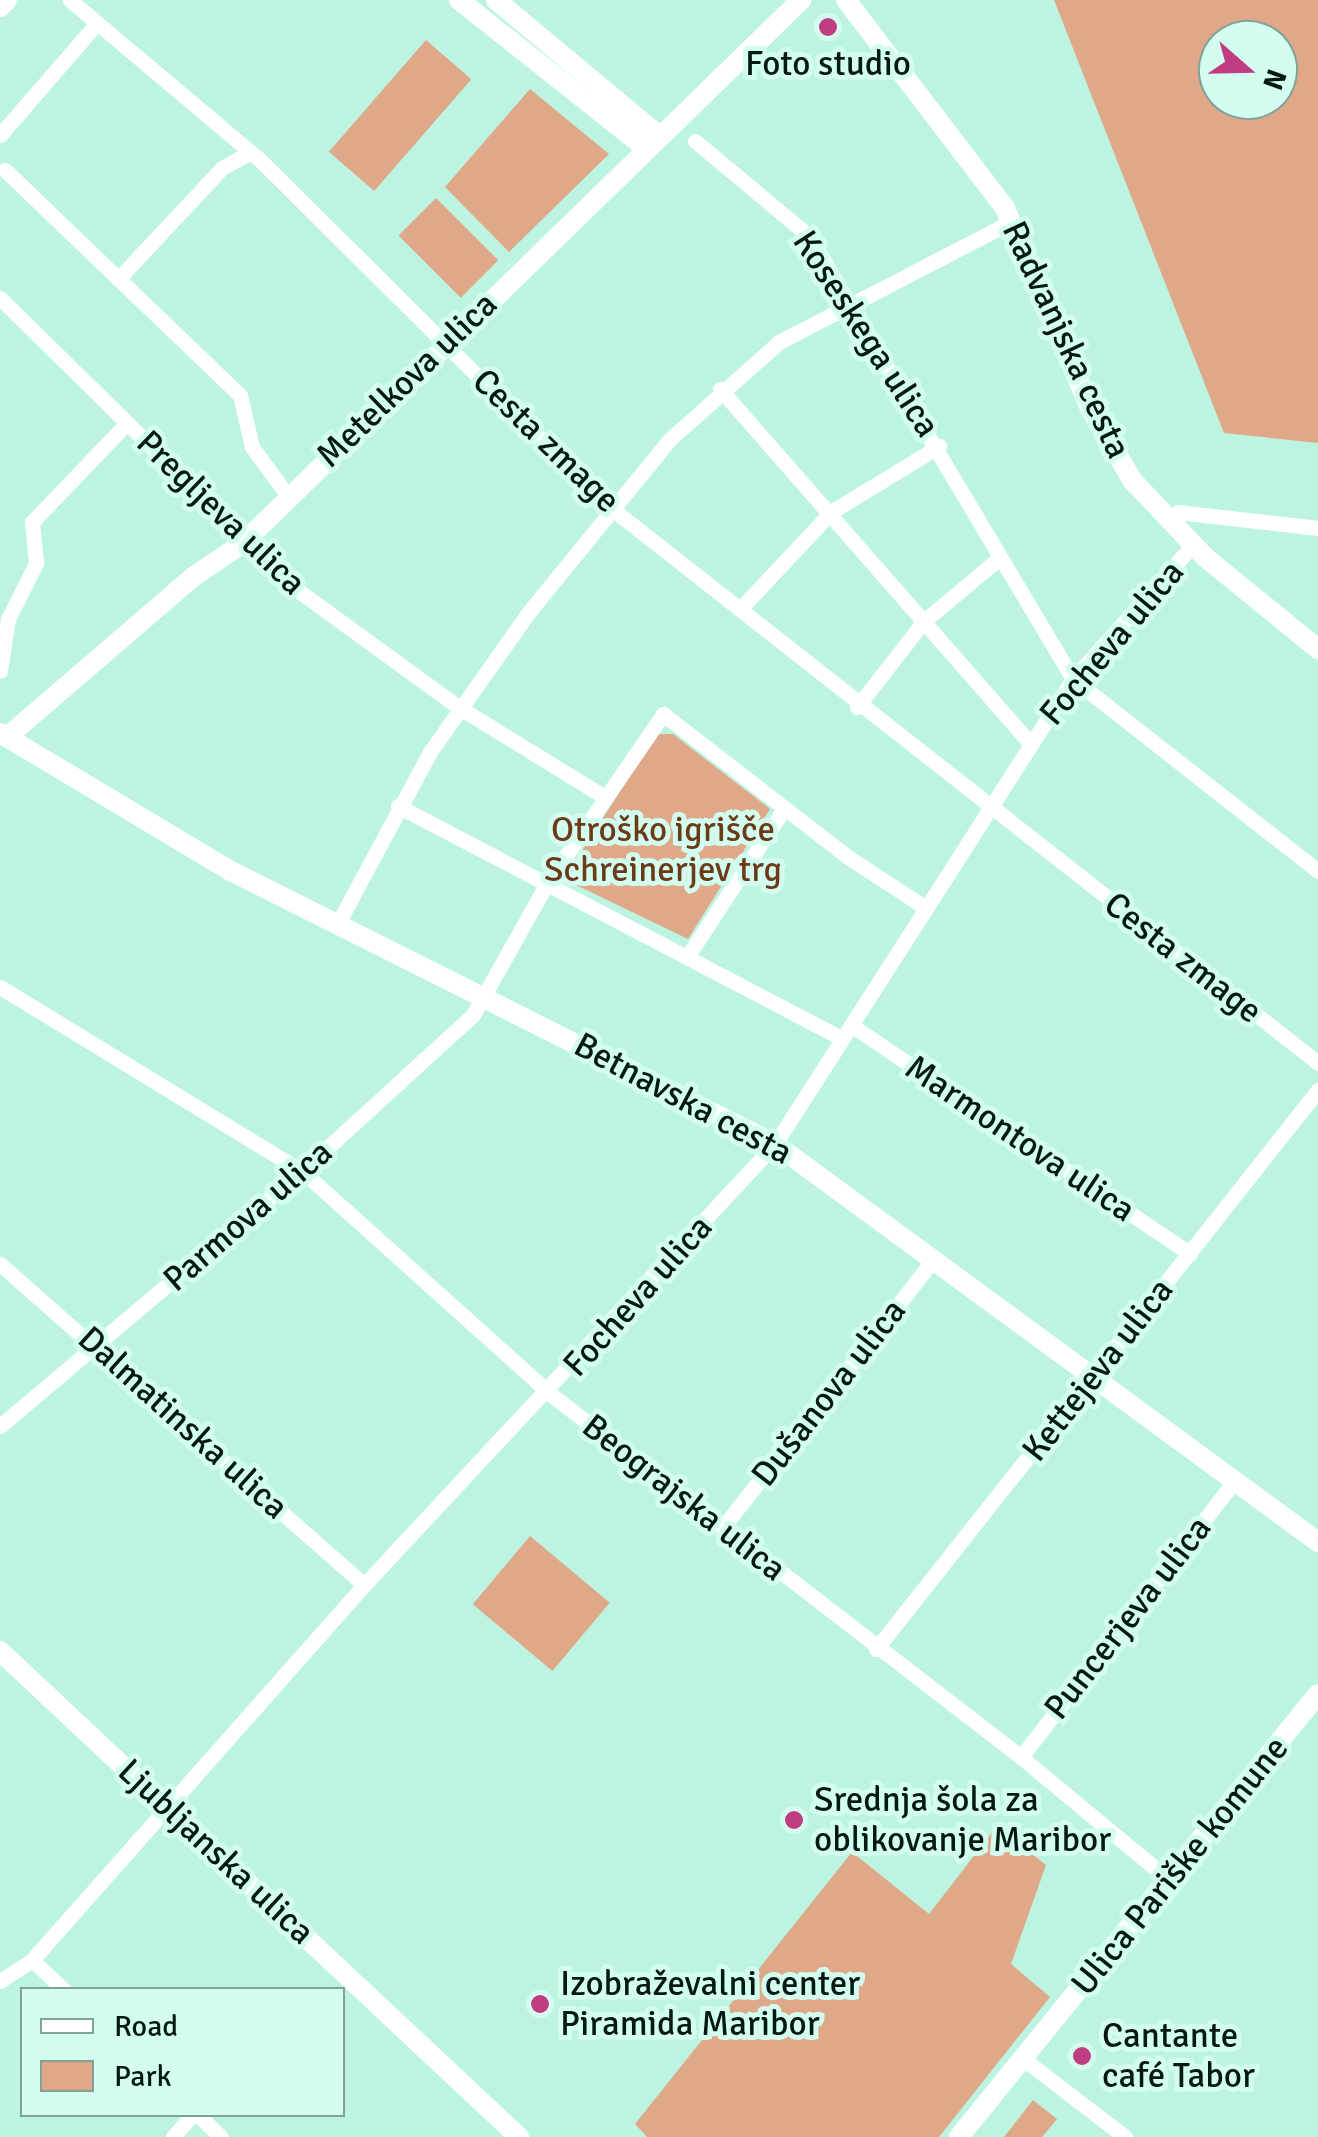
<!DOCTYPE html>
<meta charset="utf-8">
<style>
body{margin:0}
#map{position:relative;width:1318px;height:2137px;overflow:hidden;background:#bdf4e1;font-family:Signika,sans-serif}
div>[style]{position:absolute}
.green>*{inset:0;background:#dfa888;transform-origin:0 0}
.street>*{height:15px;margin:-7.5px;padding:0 7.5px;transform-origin:7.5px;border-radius:7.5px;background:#fff}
.secondary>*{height:20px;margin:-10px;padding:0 10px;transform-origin:10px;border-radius:10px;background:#fff}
.primary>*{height:22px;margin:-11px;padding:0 11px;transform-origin:11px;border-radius:11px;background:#fff}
.dots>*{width:28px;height:28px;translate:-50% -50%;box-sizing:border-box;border:5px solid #d3feef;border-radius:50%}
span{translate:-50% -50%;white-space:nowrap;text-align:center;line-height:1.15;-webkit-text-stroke:10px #d3feef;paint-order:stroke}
.poi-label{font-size:35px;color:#051913}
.left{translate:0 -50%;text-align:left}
.street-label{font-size:35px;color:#051913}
.park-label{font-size:35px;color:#6b3a18}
.legend{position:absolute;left:20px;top:1987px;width:325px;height:130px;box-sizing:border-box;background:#d3feef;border:2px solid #81a297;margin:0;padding:12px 18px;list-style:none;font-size:30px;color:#051913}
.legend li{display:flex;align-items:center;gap:20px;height:50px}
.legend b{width:50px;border:2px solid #81a297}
.north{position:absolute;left:1198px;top:20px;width:100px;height:100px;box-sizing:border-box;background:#d3feef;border:2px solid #81a297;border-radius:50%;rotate:110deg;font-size:28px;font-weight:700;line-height:40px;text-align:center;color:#051913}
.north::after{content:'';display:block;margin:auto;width:35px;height:45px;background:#c13d82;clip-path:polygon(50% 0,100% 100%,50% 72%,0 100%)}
</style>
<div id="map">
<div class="green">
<i style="clip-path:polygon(evenodd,1054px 0,1318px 0,1318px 443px,1224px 433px,1054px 0,1218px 40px,1278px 40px,1278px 100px,1218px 100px,1218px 40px)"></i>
<i style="left:426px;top:40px;width:60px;height:148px;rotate:41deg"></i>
<i style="clip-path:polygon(530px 89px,609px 154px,509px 252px,445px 187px)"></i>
<i style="left:436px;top:198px;width:88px;height:53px;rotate:45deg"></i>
<i style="clip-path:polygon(657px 734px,673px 734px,770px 809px,688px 939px,572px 883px,567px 874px)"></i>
<i style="left:530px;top:1536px;width:104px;height:89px;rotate:40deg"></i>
<i style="clip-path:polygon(997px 1826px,1046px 1865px,1011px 1964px,1050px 1997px,939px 2137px,647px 2137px,635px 2124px,852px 1852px,929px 1914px)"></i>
<i style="clip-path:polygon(1033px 2100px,1057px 2119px,1042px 2137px,1004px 2137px)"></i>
</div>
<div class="street">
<i style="left:70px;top:0;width:247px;rotate:40.1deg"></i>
<i style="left:259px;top:159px;width:496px;rotate:44.8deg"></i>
<i style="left:611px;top:508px;width:899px;rotate:38.13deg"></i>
<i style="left:0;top:135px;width:148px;rotate:-49.1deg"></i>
<i style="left:695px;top:141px;width:148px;rotate:39.8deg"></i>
<i style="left:809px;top:236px;width:516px;rotate:59.21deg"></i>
<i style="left:1073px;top:679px;width:311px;rotate:38.1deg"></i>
<i style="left:5px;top:170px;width:325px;rotate:43.8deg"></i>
<i style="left:240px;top:395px;width:53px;rotate:77deg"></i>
<i style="left:252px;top:447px;width:61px;rotate:53.7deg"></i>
<i style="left:118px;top:279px;width:152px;rotate:-46.9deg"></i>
<i style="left:222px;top:168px;width:33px;rotate:-29deg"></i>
<i style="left:0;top:298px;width:415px;rotate:44.5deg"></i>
<i style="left:296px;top:589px;width:203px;rotate:36deg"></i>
<i style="left:460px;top:708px;width:168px;rotate:31.6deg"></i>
<i style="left:720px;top:389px;width:471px;rotate:48.8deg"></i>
<i style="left:1168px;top:521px;width:13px;rotate:-42deg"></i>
<i style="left:1178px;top:512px;width:141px;rotate:6.5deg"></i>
<i style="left:740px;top:609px;width:133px;rotate:-46.8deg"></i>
<i style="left:831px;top:512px;width:127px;rotate:-31.4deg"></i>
<i style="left:0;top:671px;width:53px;rotate:-81.3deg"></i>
<i style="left:8px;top:619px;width:63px;rotate:-63.4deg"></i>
<i style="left:36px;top:563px;width:41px;rotate:-95.6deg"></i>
<i style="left:32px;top:522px;width:137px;rotate:-46.2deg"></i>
<i style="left:857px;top:707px;width:109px;rotate:-52.1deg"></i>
<i style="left:924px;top:621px;width:95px;rotate:-39.9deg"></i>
<i style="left:398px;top:806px;width:500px;rotate:27.64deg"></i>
<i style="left:338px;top:923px;width:194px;rotate:-61.7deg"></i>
<i style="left:430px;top:752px;width:170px;rotate:-54.8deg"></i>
<i style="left:528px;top:613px;width:223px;rotate:-50.8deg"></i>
<i style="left:669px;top:440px;width:147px;rotate:-41.7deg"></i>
<i style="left:779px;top:342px;width:263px;rotate:-27.4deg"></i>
<i style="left:687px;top:957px;width:177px;rotate:-56.8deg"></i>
<i style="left:0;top:987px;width:354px;rotate:31.4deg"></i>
<i style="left:302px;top:1171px;width:332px;rotate:41.9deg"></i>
<i style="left:549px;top:1393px;width:596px;rotate:37.64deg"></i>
<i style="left:1021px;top:1757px;width:192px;rotate:39.7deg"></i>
<i style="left:851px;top:1025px;width:409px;rotate:34deg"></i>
<i style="left:0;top:1264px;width:485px;rotate:41.4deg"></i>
<i style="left:0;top:1426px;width:395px;rotate:-40.2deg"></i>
<i style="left:302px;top:1171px;width:231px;rotate:-42.4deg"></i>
<i style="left:473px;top:1015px;width:151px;rotate:-60.7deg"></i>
<i style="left:547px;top:883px;width:205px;rotate:-55.5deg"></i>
<i style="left:663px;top:714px;width:234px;rotate:37.7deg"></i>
<i style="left:848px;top:857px;width:93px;rotate:33.2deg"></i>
<i style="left:723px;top:1527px;width:342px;rotate:-51.8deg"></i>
<i style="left:876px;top:1649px;width:713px;rotate:-51.67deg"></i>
<i style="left:1021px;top:1757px;width:350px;rotate:-52.3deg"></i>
<i style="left:32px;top:1960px;width:44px;rotate:43.2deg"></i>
<i style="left:0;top:1981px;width:38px;rotate:-33deg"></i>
<i style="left:32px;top:1960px;width:501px;rotate:-48.48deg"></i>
<i style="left:364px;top:1585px;width:603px;rotate:-47.02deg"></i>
<i style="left:775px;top:1144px;width:552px;rotate:-57.35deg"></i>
<i style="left:1073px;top:679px;width:180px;rotate:-48.2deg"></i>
<i style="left:1030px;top:2064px;width:120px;rotate:37.5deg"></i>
<i style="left:197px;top:2114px;width:33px;rotate:44deg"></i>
<i style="left:173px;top:2137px;width:30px;rotate:-49deg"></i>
</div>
<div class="secondary">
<i style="left:459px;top:0;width:238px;rotate:38.4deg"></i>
<i style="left:496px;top:0;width:212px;rotate:39.8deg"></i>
<i style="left:846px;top:0;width:262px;rotate:52.6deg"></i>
<i style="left:1005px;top:208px;width:217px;rotate:67deg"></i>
<i style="left:1090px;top:408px;width:83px;rotate:59.7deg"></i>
<i style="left:1132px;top:480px;width:106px;rotate:46.5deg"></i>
<i style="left:1205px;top:557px;width:146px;rotate:39.2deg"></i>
<i style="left:0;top:733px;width:269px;rotate:30.9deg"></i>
<i style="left:231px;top:871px;width:609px;rotate:26.65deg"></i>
<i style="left:775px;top:1144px;width:673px;rotate:36.24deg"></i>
<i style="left:7px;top:737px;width:245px;rotate:-40.7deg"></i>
<i style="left:193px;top:577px;width:60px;rotate:-34.2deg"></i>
<i style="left:243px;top:543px;width:779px;rotate:-44.22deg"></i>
<i style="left:0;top:1651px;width:711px;rotate:43.12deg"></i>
<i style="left:959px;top:2137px;width:570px;rotate:-50.98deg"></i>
</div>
<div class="primary">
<i style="left:0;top:6px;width:8px;rotate:-45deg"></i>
</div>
<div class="dots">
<i style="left:828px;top:27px;background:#c13d82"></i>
<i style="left:794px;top:1820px;background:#c13d82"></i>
<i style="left:540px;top:2004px;background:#c13d82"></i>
<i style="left:1082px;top:2056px;background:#c13d82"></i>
</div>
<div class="poi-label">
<span style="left:828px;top:64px">Foto studio</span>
<span class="left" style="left:814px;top:1820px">Srednja šola za<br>oblikovanje Maribor</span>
<span class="left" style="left:560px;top:2004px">Izobraževalni center<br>Piramida Maribor</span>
<span class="left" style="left:1102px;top:2056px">Cantante<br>café Tabor</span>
</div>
<div class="street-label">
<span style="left:866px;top:334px;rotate:57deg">Koseskega ulica</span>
<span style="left:1066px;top:340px;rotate:65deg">Radvanjska cesta</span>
<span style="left:407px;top:380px;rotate:-44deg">Metelkova ulica</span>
<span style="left:546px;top:441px;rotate:44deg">Cesta zmage</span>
<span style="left:221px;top:513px;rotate:44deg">Pregljeva ulica</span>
<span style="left:1112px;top:643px;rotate:-50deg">Focheva ulica</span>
<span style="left:1183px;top:958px;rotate:38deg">Cesta zmage</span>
<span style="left:683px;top:1099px;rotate:28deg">Betnavska cesta</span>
<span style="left:1020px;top:1139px;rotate:34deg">Marmontova ulica</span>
<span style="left:248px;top:1216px;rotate:-41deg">Parmova ulica</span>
<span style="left:638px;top:1296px;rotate:-48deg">Focheva ulica</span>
<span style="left:1098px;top:1370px;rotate:-52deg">Kettejeva ulica</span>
<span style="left:829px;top:1393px;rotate:-52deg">Dušanova ulica</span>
<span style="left:183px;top:1423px;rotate:42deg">Dalmatinska ulica</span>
<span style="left:684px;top:1498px;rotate:38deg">Beograjska ulica</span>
<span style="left:1128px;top:1618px;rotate:-52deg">Puncerjeva ulica</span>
<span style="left:216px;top:1852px;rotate:43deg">Ljubljanska ulica</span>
<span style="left:1180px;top:1866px;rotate:-51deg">Ulica Pariške komune</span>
</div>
<div class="park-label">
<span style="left:663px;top:850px">Otroško igrišče<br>Schreinerjev trg</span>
</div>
<ul class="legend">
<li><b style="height:12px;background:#fff"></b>Road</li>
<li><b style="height:28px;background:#dfa888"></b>Park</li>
</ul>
<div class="north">N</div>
</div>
